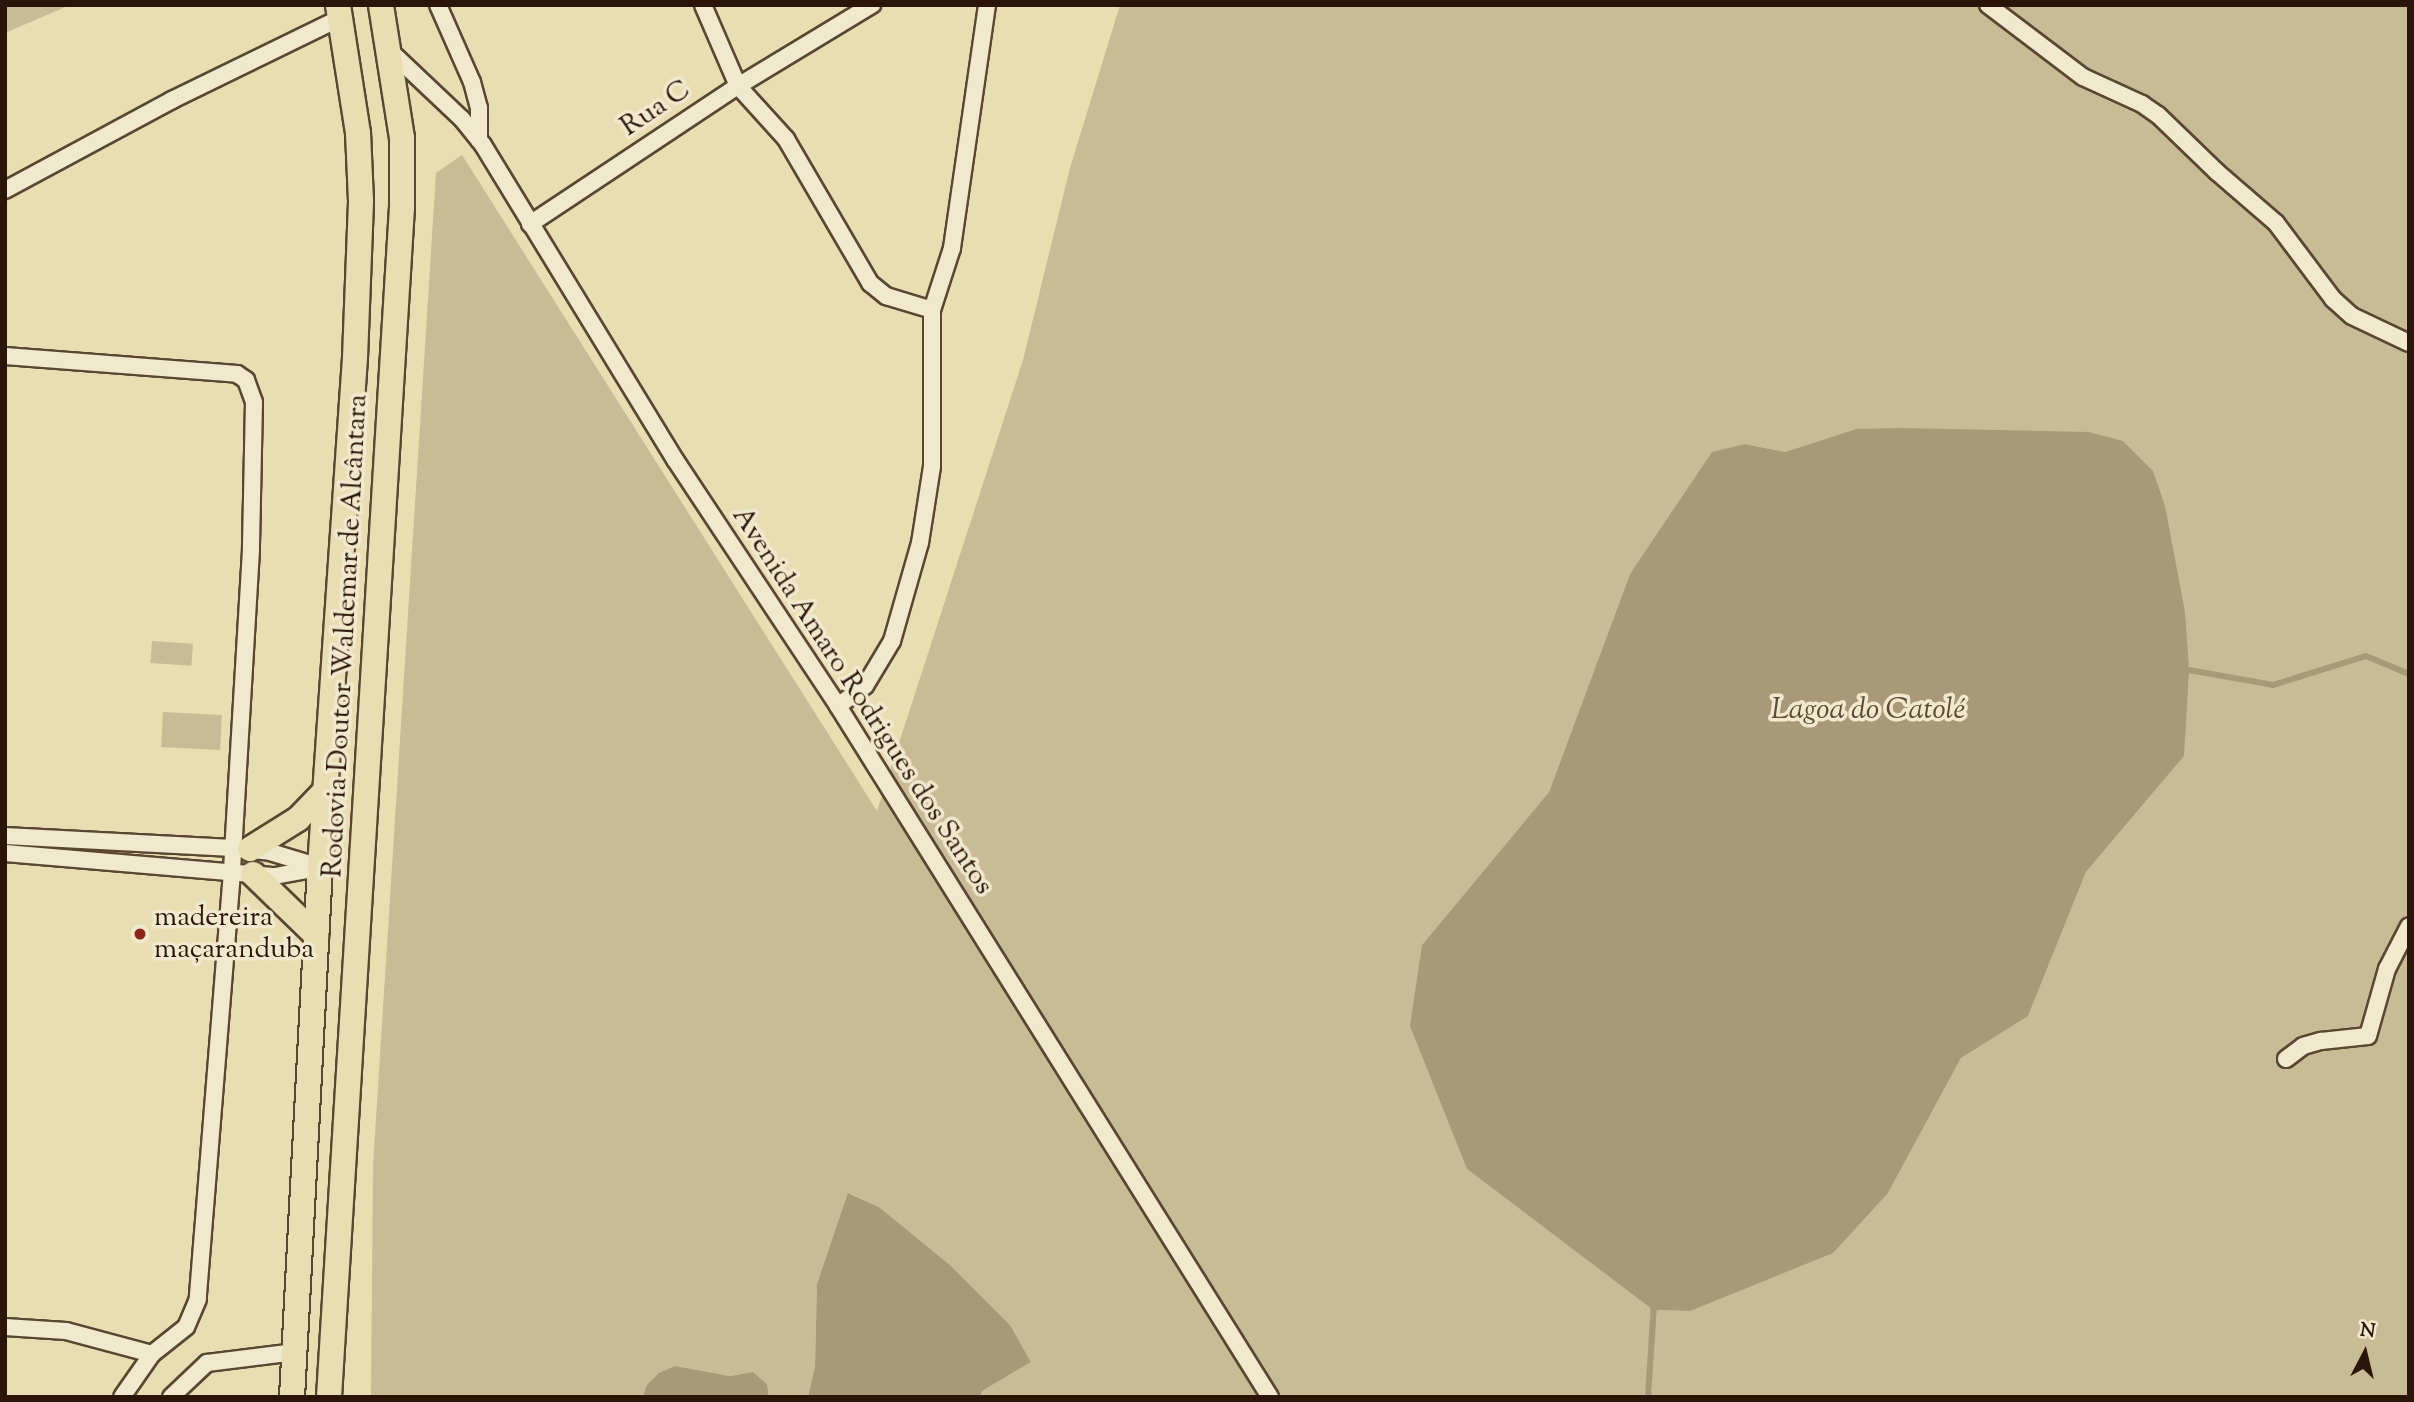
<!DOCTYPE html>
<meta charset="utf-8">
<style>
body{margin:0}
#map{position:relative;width:2414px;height:1402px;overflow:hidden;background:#e9ddb2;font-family:"Sorts Mill Goudy",serif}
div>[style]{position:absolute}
.green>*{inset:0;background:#c9bb95;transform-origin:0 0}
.water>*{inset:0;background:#a89978}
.stream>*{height:6px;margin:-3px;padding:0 3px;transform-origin:3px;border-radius:3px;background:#a89978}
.roads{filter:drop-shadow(2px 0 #5a4732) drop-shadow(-2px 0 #5a4732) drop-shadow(0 2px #5a4732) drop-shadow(0 -2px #5a4732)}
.minor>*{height:16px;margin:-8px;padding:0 8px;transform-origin:8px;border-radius:8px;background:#f1e9cd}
.trunk>*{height:24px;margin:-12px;padding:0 12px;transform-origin:12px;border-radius:12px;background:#e9ddb2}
.dots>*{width:19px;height:19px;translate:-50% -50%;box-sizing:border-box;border:4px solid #f1e9cd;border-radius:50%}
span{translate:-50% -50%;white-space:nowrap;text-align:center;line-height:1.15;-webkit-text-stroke:7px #f1e9cd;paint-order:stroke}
.street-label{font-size:28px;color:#2a1508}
.poi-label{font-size:28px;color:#2a1508}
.left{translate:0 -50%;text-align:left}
.water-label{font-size:30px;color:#5c4a35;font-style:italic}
.frame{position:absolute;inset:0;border:7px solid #2a1508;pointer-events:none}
.north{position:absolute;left:2330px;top:1318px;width:70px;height:70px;-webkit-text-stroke:5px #f1e9cd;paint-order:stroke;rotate:7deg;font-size:19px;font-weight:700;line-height:28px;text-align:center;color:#2a1508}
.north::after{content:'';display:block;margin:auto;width:24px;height:32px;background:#2a1508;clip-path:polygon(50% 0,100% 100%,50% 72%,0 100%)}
</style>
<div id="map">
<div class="green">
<i style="clip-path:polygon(5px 5px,70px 5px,5px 33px)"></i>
<i style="clip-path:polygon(evenodd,1120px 5px,2409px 5px,2409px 1397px,980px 1397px,982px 1391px,1031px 1362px,1010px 1325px,950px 1265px,879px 1207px,849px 1193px,817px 1284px,815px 1366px,808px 1397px,769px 1397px,767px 1384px,753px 1372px,730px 1376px,675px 1366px,646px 1386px,643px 1397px,371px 1397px,373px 1166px,436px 173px,462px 155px,877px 811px,1023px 360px,1070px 168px,1120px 5px,1856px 429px,2184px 756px,2086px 872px,2028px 1015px,1961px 1058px,1888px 1193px,1690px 1311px,1653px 1310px,1467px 1169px,1422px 945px,1549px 792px,1630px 574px,1745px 444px,1785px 452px,1856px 429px)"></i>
<i style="left:152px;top:641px;width:41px;height:22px;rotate:4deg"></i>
<i style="left:163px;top:712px;width:59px;height:35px;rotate:3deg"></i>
</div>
<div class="water">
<i style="clip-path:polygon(1899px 428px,2089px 432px,2123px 441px,2153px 471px,2165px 506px,2185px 612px,2189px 670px,2184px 756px,2086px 872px,2028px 1016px,1961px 1058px,1888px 1193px,1833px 1253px,1690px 1311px,1653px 1310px,1467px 1169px,1410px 1026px,1422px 945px,1549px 792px,1630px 574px,1712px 452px,1745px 444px,1785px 452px,1856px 429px)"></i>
<i style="clip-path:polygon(848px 1193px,879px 1207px,950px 1265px,1010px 1325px,1031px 1362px,982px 1391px,980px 1397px,808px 1397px,815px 1366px,817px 1284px)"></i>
<i style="clip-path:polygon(675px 1366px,730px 1376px,753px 1372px,767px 1384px,769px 1397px,643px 1397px,646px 1386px,659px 1373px)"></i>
</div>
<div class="stream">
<i style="left:2181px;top:672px;width:8px;rotate:-14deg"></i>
<i style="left:2189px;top:670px;width:85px;rotate:10.1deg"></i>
<i style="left:2273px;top:685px;width:97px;rotate:-17.3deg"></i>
<i style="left:2366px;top:656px;width:47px;rotate:22.7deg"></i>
<i style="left:1648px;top:1397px;width:93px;rotate:-86.3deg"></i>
</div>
<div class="roads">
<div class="minor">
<i style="left:438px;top:5px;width:84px;rotate:66.2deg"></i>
<i style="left:472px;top:82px;width:27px;rotate:75deg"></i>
<i style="left:479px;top:108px;width:32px;rotate:90deg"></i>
<i style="left:703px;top:5px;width:88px;rotate:66.6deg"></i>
<i style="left:738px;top:86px;width:72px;rotate:47.8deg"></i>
<i style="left:786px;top:139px;width:167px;rotate:59.7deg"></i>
<i style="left:870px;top:283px;width:21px;rotate:39deg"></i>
<i style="left:886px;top:296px;width:48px;rotate:16.9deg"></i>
<i style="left:1988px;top:5px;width:119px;rotate:37.2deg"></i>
<i style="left:2083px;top:77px;width:65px;rotate:24.6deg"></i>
<i style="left:2142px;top:104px;width:19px;rotate:35deg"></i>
<i style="left:2158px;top:115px;width:82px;rotate:44deg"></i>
<i style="left:2217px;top:172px;width:78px;rotate:40.8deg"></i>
<i style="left:2276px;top:223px;width:95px;rotate:53.1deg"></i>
<i style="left:2333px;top:299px;width:25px;rotate:42deg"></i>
<i style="left:2352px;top:316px;width:63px;rotate:25.3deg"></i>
<i style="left:390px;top:51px;width:99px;rotate:43.4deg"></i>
<i style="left:462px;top:119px;width:33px;rotate:51deg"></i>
<i style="left:483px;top:145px;width:370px;rotate:58.6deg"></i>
<i style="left:676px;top:461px;width:294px;rotate:56.5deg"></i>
<i style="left:838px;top:706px;width:815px;rotate:57.99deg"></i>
<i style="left:5px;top:190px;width:190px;rotate:-28.3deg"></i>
<i style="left:172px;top:100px;width:189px;rotate:-26deg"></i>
<i style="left:530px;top:224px;width:250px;rotate:-33.6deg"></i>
<i style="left:738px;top:86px;width:157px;rotate:-31.2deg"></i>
<i style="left:5px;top:356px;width:233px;rotate:4.4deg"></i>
<i style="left:237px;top:374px;width:11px;rotate:34deg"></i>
<i style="left:246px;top:380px;width:23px;rotate:70deg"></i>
<i style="left:254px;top:402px;width:148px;rotate:91.2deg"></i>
<i style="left:251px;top:550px;width:323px;rotate:93.4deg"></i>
<i style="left:232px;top:872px;width:428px;rotate:94.6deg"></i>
<i style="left:198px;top:1299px;width:30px;rotate:113deg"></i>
<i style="left:186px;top:1327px;width:43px;rotate:141.5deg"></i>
<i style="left:152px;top:1354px;width:52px;rotate:124.9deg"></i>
<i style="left:838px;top:706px;width:34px;rotate:-37deg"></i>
<i style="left:865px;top:686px;width:52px;rotate:-59deg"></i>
<i style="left:892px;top:641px;width:102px;rotate:-74.1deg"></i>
<i style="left:920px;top:543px;width:78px;rotate:-81.1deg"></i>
<i style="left:932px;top:466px;width:156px;rotate:-90deg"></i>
<i style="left:932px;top:310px;width:65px;rotate:-72.1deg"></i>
<i style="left:952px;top:248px;width:246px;rotate:-81.8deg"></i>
<i style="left:5px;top:836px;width:228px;rotate:3deg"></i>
<i style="left:233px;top:848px;width:37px;rotate:6deg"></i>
<i style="left:270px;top:852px;width:52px;rotate:16.7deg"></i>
<i style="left:5px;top:853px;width:271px;rotate:4.9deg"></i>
<i style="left:275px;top:876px;width:44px;rotate:-10.5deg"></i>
<i style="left:2286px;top:1059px;width:21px;rotate:-37deg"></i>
<i style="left:2303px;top:1046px;width:19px;rotate:-16deg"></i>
<i style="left:2321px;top:1041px;width:47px;rotate:-6.1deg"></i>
<i style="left:2368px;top:1036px;width:70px;rotate:-74.2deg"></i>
<i style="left:2387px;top:969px;width:48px;rotate:-62.9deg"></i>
<i style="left:5px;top:1327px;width:61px;rotate:3.8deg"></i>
<i style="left:66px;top:1331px;width:89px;rotate:15deg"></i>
<i style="left:171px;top:1397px;width:50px;rotate:-43.4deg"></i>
<i style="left:207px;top:1363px;width:89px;rotate:-7.1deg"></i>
</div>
<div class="trunk">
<i style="left:250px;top:849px;width:57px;rotate:-32deg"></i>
<i style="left:298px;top:819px;width:39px;rotate:-46deg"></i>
<i style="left:253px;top:874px;width:88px;rotate:44.1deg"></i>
<i style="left:292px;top:1397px;width:531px;rotate:-86.98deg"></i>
<i style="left:320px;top:867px;width:510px;rotate:-86.07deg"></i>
<i style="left:355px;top:358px;width:157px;rotate:-87.8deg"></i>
<i style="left:361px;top:201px;width:68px;rotate:-92.5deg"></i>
<i style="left:358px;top:133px;width:130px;rotate:-98.9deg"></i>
<i style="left:329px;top:1397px;width:1191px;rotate:-86.49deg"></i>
<i style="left:402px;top:208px;width:70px;rotate:-90deg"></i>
<i style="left:402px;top:138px;width:135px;rotate:-99deg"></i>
</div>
</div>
<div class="dots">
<i style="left:140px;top:934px;background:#8f2418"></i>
</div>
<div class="street-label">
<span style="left:656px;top:109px;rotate:-34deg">Rua C</span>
<span style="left:346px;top:636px;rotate:-87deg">Rodovia Doutor Waldemar de Alcântara</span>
<span style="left:862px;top:701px;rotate:57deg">Avenida Amaro Rodrigues dos Santos</span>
</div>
<div class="poi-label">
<span class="left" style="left:154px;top:934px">madereira<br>maçaranduba</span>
</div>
<div class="water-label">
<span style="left:1868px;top:711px">Lagoa do Catolé</span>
</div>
<div class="frame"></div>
<div class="north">N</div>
</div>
